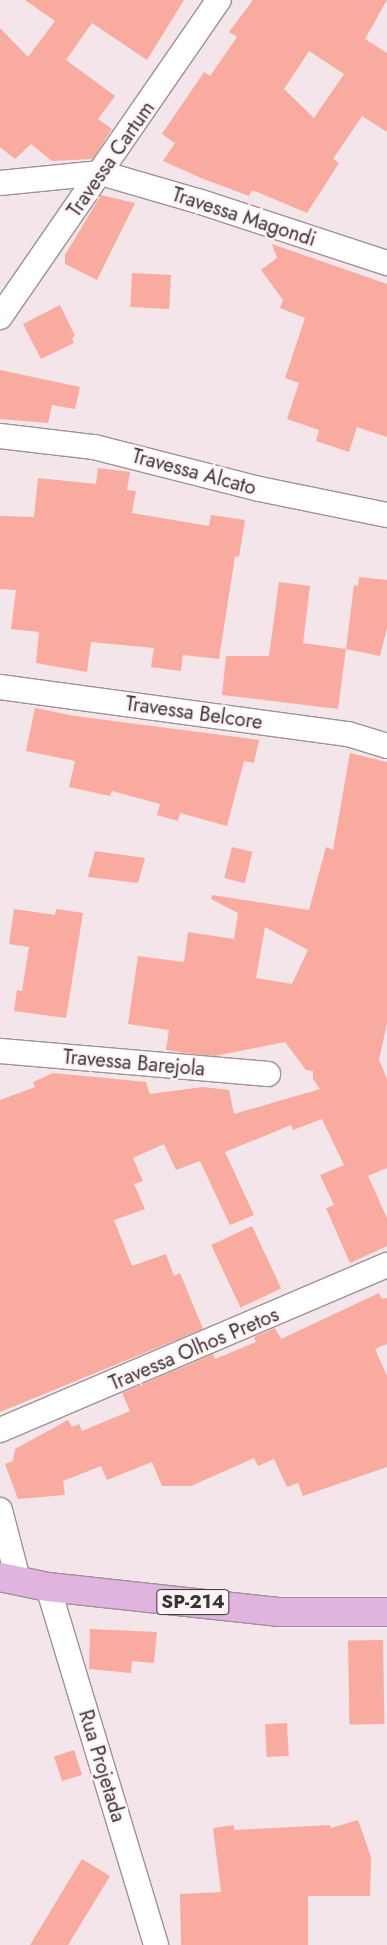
<!DOCTYPE html>
<style>
body{margin:0}
#map{position:relative;width:387px;height:1945px;overflow:hidden;background:#f3e5e9;font-family:Jost,sans-serif}
div>[style]{position:absolute}
.building>*{inset:0;background:#f8ab9e;transform-origin:0 0}
.roads{filter:drop-shadow(1px 0 #9f9195) drop-shadow(-1px 0 #9f9195) drop-shadow(0 1px #9f9195) drop-shadow(0 -1px #9f9195)}
.minor>*{height:24px;margin:-12px;padding:0 12px;transform-origin:12px;border-radius:12px;background:#fff}
.primary>*{height:28px;margin:-14px;padding:0 14px;transform-origin:14px;border-radius:14px;background:#e0b4df}
span{translate:-50% -50%;white-space:nowrap;text-align:center;line-height:1.15;-webkit-text-stroke:5px #fff3f6;paint-order:stroke}
.shield-label span{padding:1px 4px;background:#fff3f6;border:1px solid;border-radius:4px;-webkit-text-stroke-width:0}
.shield-label{font-size:19px;color:#393335;font-weight:700}
.street-label{font-size:20px;color:#393335}
</style>
<div id="map">
<div class="building">
<i style="clip-path:polygon(25px 0,184px 0,147px 60px,92px 23px,66px 60px,115px 96px,98px 119px,112px 129px,93px 159px,52px 161px,31px 144px,15px 159px,0 147px,0 28px,28px 57px,55px 21px)"></i>
<i style="clip-path:polygon(evenodd,253px 0,387px 0,365px 39px,387px 53px,387px 132px,362px 116px,333px 159px,339px 163px,307px 213px,252px 190px,249px 196px,201px 178px,163px 161px,175px 143px,162px 134px,204px 72px,210px 76px,237px 37px,229px 32px,253px 0,309px 51px,344px 74px,314px 118px,284px 89px,309px 51px)"></i>
<i style="clip-path:polygon(101px 195px,135px 203px,97px 280px,65px 264px,65px 255px)"></i>
<i style="clip-path:polygon(272px 244px,387px 284px,387px 437px,357px 427px,349px 452px,316px 441px,319px 430px,287px 419px,299px 383px,285px 378px,305px 318px,280px 308px,283px 300px,261px 270px,277px 258px)"></i>
<i style="left:132px;top:273px;width:39px;height:34px;rotate:3deg"></i>
<i style="clip-path:polygon(60px 305px,75px 336px,72px 338px,74px 343px,41px 359px,23px 324px)"></i>
<i style="clip-path:polygon(0 370px,80px 387px,75px 409px,52px 405px,48px 423px,0 419px)"></i>
<i style="clip-path:polygon(98px 468px,130px 472px,127px 490px,136px 491px,132px 513px,209px 526px,211px 515px,245px 520px,239px 557px,235px 556px,219px 659px,183px 655px,181px 671px,151px 667px,154px 648px,91px 642px,87px 672px,36px 663px,39px 632px,11px 629px,16px 590px,0 589px,0 516px,34px 517px,38px 478px,96px 484px)"></i>
<i style="clip-path:polygon(359px 577px,387px 580px,387px 628px,380px 656px,346px 649px,354px 585px,358px 586px)"></i>
<i style="clip-path:polygon(279px 582px,310px 586px,303px 643px,346px 649px,338px 709px,222px 695px,226px 656px,269px 656px)"></i>
<i style="clip-path:polygon(35px 708px,75px 716px,259px 740px,254px 763px,244px 761px,227px 826px,180px 813px,178px 821px,157px 815px,160px 804px,112px 791px,110px 796px,69px 787px,75px 761px,26px 751px)"></i>
<i style="clip-path:polygon(evenodd,350px 753px,387px 762px,387px 1023px,379px 1060px,387px 1079px,387px 1168px,368px 1176px,387px 1218px,387px 1246px,350px 1263px,326px 1208px,334px 1205px,320px 1175px,344px 1165px,322px 1119px,293px 1130px,291px 1125px,225px 1152px,254px 1215px,230px 1225px,200px 1161px,176px 1170px,164px 1144px,133px 1158px,143px 1181px,134px 1184px,145px 1209px,114px 1220px,132px 1266px,166px 1254px,174px 1276px,180px 1273px,203px 1329px,0 1412px,0 1100px,35px 1087px,33px 1082px,53px 1073px,146px 1082px,150px 1094px,203px 1087px,229px 1090px,234px 1114px,320px 1089px,313px 1079px,313px 1071px,306px 1070px,285px 1042px,215px 1056px,192px 1054px,166px 1050px,169px 1030px,128px 1024px,138px 956px,184px 962px,188px 932px,234px 939px,238px 913px,211px 899px,212px 895px,309px 910px,326px 847px,333px 850px,350px 753px,265px 927px,308px 950px,292px 984px,256px 978px,265px 927px)"></i>
<i style="left:232px;top:847px;width:21px;height:32px;rotate:14deg"></i>
<i style="clip-path:polygon(95px 851px,145px 858px,138px 883px,88px 877px)"></i>
<i style="clip-path:polygon(14px 909px,55px 915px,56px 909px,83px 913px,66px 1018px,14px 1011px,17px 990px,22px 991px,29px 947px,9px 944px)"></i>
<i style="left:252px;top:1226px;width:69px;height:45px;rotate:65deg"></i>
<i style="clip-path:polygon(379px 1293px,382px 1299px,387px 1298px,387px 1344px,375px 1349px,387px 1376px,387px 1467px,303px 1496px,298px 1483px,287px 1487px,274px 1459px,258px 1466px,254px 1458px,191px 1486px,162px 1486px,152px 1462px,107px 1480px,101px 1466px,63px 1481px,65px 1495px,18px 1499px,5px 1464px,13px 1461px,15px 1449px,68px 1420px,72px 1427px,79px 1424px,82px 1431px,130px 1411px,122px 1393px,213px 1354px,215px 1359px,256px 1342px,254px 1337px,275px 1328px,281px 1339px)"></i>
<i style="clip-path:polygon(90px 1629px,157px 1632px,154px 1663px,132px 1661px,131px 1673px,89px 1669px)"></i>
<i style="left:383px;top:1640px;width:84px;height:35px;rotate:89deg"></i>
<i style="left:287px;top:1723px;width:33px;height:22px;rotate:87deg"></i>
<i style="left:74px;top:1750px;width:26px;height:21px;rotate:72deg"></i>
<i style="clip-path:polygon(358px 1820px,371px 1857px,370px 1896px,308px 1896px,308px 1945px,181px 1945px,180px 1894px,221px 1892px,213px 1828px,234px 1825px,234px 1830px,330px 1825px,331px 1828px)"></i>
<i style="clip-path:polygon(82px 1859px,110px 1876px,68px 1945px,30px 1945px)"></i>
</div>
<div class="roads">
<div class="minor">
<i style="left:0;top:183px;width:101px;rotate:-5.7deg"></i>
<i style="left:101px;top:173px;width:104px;rotate:16.2deg"></i>
<i style="left:201px;top:202px;width:196px;rotate:18.2deg"></i>
<i style="left:0;top:317px;width:385px;rotate:-55.4deg"></i>
<i style="left:0;top:436px;width:95px;rotate:6.7deg"></i>
<i style="left:94px;top:447px;width:170px;rotate:14.3deg"></i>
<i style="left:259px;top:489px;width:131px;rotate:11.5deg"></i>
<i style="left:0;top:687px;width:351px;rotate:7.7deg"></i>
<i style="left:348px;top:734px;width:41px;rotate:17.1deg"></i>
<i style="left:0;top:1051px;width:269px;rotate:4.9deg"></i>
<i style="left:0;top:1430px;width:421px;rotate:-23.1deg"></i>
<i style="left:0;top:1510px;width:75px;rotate:75.4deg"></i>
<i style="left:48px;top:1587px;width:374px;rotate:73.2deg"></i>
</div>
<div class="primary">
<i style="left:0;top:1577px;width:49px;rotate:11.8deg"></i>
<i style="left:48px;top:1587px;width:231px;rotate:6.2deg"></i>
<i style="left:278px;top:1612px;width:109px"></i>
</div>
</div>
<div class="shield-label">
<span style="left:193px;top:1602px">SP-214</span>
</div>
<div class="street-label">
<span style="left:111px;top:159px;rotate:-55deg">Travessa Cartum</span>
<span style="left:244px;top:217px;rotate:18deg">Travessa Magondi</span>
<span style="left:194px;top:472px;rotate:15deg">Travessa Alcato</span>
<span style="left:194px;top:713px;rotate:8deg">Travessa Belcore</span>
<span style="left:134px;top:1063px;rotate:5deg">Travessa Barejola</span>
<span style="left:194px;top:1349px;rotate:-23deg">Travessa Olhos Pretos</span>
<span style="left:102px;top:1766px;rotate:73deg">Rua Projetada</span>
</div>
</div>
